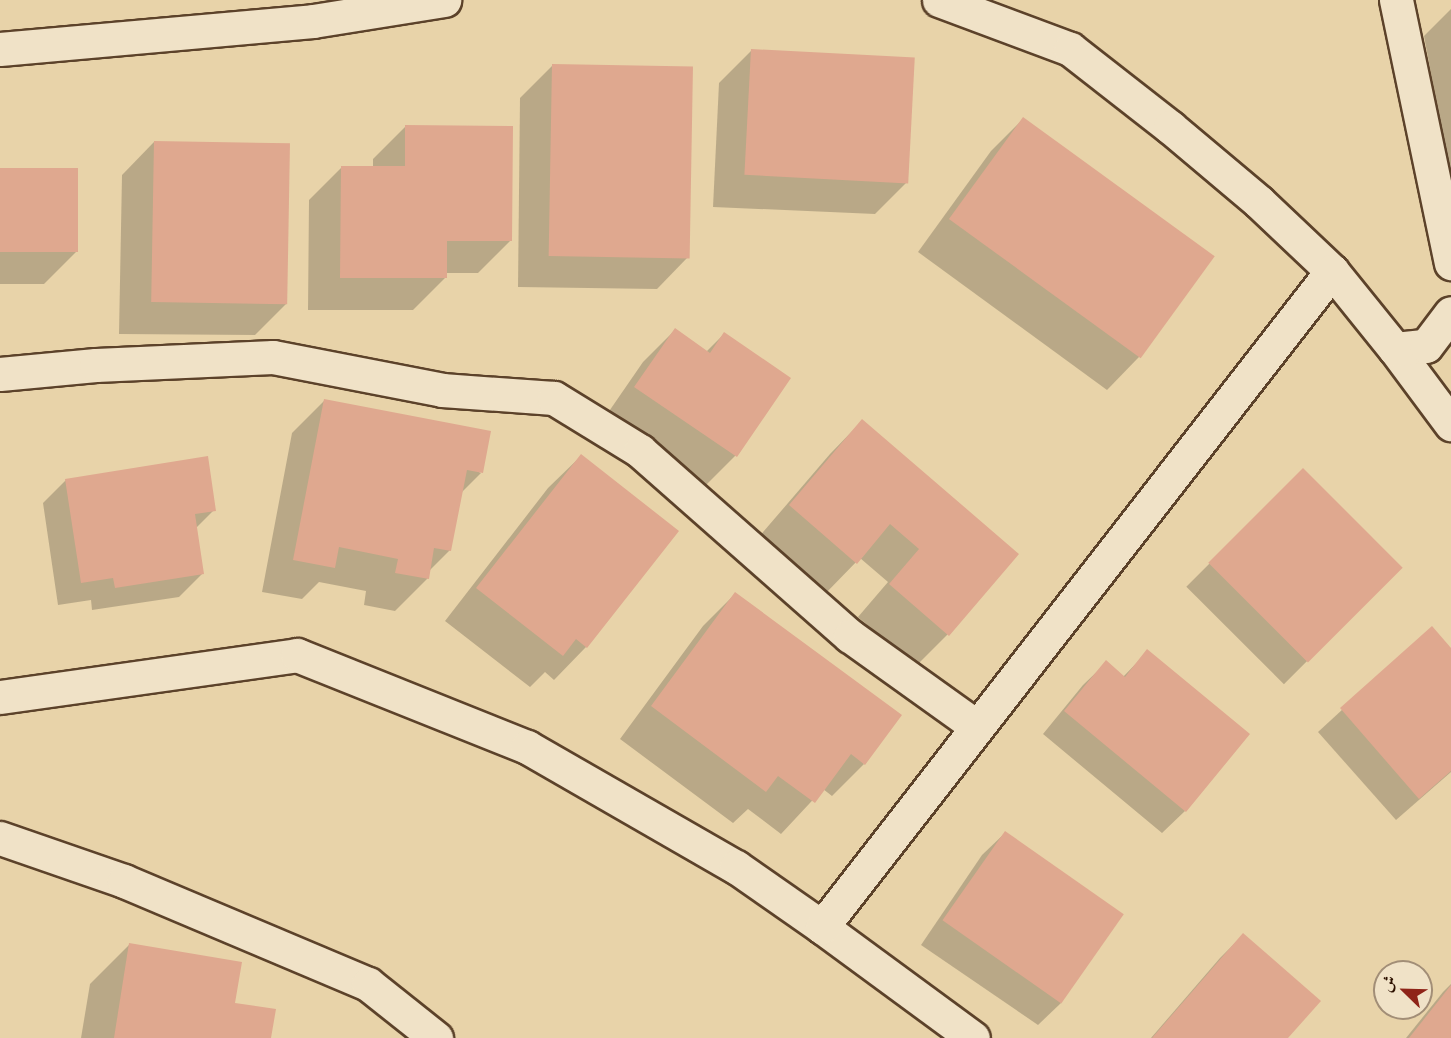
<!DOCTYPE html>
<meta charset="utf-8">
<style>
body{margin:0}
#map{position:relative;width:1451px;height:1038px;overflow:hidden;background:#e8d3a9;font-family:"Libre Bodoni",Amiri,serif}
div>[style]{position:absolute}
.shadow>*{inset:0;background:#0003;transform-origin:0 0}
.building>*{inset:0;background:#dfa88f;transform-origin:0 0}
.roads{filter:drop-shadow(2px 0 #5c422a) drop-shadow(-2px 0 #5c422a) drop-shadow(0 2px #5c422a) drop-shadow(0 -2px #5c422a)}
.minor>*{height:33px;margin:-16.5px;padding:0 16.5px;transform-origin:16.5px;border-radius:16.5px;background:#f0e2c7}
.tertiary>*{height:33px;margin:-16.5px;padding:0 16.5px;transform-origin:16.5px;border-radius:16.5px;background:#f0e2c7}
span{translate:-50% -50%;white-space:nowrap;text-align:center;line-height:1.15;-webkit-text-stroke:5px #f0e2c7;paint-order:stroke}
.north{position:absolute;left:1373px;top:960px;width:60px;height:60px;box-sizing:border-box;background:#f0e2c7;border:2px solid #a28e77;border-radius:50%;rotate:293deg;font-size:16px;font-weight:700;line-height:24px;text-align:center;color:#2d1100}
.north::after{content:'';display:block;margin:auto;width:21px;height:27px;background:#8f2418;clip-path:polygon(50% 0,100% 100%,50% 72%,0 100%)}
</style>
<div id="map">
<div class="shadow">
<i style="clip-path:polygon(1451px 9px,1451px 181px,1424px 36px)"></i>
<i style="clip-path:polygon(751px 51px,907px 182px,875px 214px,713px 207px,719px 83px)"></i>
<i style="clip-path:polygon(552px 66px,689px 256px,657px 289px,518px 287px,520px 98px)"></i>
<i style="clip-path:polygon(1023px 119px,1212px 257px,1139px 357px,1107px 390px,918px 252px,991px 151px)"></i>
<i style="clip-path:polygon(406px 126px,511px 240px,478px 273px,445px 273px,445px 278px,413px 310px,308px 310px,309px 200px,341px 168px,373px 168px,373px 159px)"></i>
<i style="clip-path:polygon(154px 142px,287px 303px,255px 335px,119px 334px,122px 175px)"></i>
<i style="clip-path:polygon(0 170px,76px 252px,44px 284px,0 284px)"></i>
<i style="clip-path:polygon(675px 330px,706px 352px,724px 334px,789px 379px,735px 456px,703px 488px,603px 420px,643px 362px)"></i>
<i style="clip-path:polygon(324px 401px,481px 473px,461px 493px,450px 550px,429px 571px,428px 578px,395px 611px,364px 605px,366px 591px,319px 582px,302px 599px,262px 592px,292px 433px)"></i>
<i style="clip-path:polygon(862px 421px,1017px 554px,947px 635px,915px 667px,858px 617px,888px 582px,860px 558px,824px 595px,758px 538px,830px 454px)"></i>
<i style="clip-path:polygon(581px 456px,677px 532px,586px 647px,554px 680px,545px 672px,530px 687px,445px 621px,548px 488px)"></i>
<i style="left:1303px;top:470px;width:138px;height:165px;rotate:45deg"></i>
<i style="clip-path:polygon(66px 480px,214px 510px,195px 529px,202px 574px,179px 597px,92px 610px,91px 600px,58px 605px,43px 503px)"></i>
<i style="clip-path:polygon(735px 594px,864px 764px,832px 796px,823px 789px,781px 834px,748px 809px,733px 823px,620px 739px,703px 626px)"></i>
<i style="clip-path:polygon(1431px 628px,1451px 650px,1451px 772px,1396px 820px,1318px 732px)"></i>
<i style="clip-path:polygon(1148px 651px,1185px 811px,1162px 833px,1043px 734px,1083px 685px,1106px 663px,1123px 677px)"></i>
<i style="clip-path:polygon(1005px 833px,1061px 1003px,1038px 1025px,921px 945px,982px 855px)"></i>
<i style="clip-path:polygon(1243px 935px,1286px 1038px,1151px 1038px,1220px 958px)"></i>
<i style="clip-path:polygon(130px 944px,269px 1038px,81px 1038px,90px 984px)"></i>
<i style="clip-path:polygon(1451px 984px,1451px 1038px,1406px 1038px,1443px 992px)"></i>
</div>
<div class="building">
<i style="left:751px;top:49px;width:164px;height:126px;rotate:3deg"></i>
<i style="left:552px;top:64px;width:141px;height:192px;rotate:1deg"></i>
<i style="left:1023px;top:117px;width:237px;height:126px;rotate:36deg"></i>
<i style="clip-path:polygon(405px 125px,513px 126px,512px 241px,447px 241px,447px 278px,340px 278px,341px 166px,405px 166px)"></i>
<i style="left:154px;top:141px;width:136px;height:161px;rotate:1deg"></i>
<i style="left:78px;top:168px;width:84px;height:78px;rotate:90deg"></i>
<i style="clip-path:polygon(675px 328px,710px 353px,724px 332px,791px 378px,737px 457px,634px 387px)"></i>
<i style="clip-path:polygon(324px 399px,491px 431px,483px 473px,467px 470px,451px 551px,434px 548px,429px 579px,395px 573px,398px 559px,339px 547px,335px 568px,293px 560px)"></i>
<i style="clip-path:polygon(862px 419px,1019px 554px,949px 636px,889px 584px,919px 549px,890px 524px,857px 564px,789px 505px)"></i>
<i style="clip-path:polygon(581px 454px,679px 531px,587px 648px,576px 639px,563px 656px,476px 588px)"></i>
<i style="clip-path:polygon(208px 456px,216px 511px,195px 514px,204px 574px,115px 588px,113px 578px,81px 583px,65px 479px)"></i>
<i style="left:1303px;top:468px;width:141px;height:134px;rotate:45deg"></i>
<i style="clip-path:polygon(735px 592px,902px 715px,865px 765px,851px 754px,815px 803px,778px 776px,766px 792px,651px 706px)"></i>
<i style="clip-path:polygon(1432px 626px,1451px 648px,1451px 771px,1419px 799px,1340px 708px)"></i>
<i style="clip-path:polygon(1147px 649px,1250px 734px,1186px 812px,1064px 711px,1106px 660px,1125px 677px)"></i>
<i style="left:1005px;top:831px;width:145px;height:109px;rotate:35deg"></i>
<i style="clip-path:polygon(1243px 933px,1321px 1001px,1288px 1038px,1152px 1038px)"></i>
<i style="clip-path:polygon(129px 943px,242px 962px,235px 1003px,276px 1009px,271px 1038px,114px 1038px)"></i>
<i style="clip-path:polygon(1451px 985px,1451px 1038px,1409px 1038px)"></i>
</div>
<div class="roads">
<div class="minor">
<i style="left:939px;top:0;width:140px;rotate:20.5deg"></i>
<i style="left:1070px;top:49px;width:127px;rotate:38deg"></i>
<i style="left:1170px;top:127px;width:116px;rotate:40.1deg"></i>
<i style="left:1259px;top:202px;width:100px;rotate:43.4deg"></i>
<i style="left:0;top:49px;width:314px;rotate:-5.1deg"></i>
<i style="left:313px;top:21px;width:133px;rotate:-9.1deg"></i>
<i style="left:1395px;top:349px;width:94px;rotate:53.3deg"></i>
<i style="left:0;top:374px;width:96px;rotate:-5.4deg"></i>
<i style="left:96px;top:365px;width:177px;rotate:-2.6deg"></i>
<i style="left:273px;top:357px;width:172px;rotate:11deg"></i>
<i style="left:442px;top:390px;width:112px;rotate:4.1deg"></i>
<i style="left:554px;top:398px;width:101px;rotate:31.6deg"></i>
<i style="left:640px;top:451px;width:280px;rotate:41.4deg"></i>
<i style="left:850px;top:636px;width:156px;rotate:35.6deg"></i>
<i style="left:0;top:838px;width:131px;rotate:19.1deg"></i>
<i style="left:124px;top:881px;width:265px;rotate:22.9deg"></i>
<i style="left:368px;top:984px;width:87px;rotate:38.5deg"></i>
<i style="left:822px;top:927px;width:187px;rotate:36.3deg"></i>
</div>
<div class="tertiary">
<i style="left:1396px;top:0;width:269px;rotate:78.2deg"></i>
<i style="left:0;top:697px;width:300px;rotate:-8deg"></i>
<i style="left:297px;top:655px;width:248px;rotate:21.8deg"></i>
<i style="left:527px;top:747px;width:241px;rotate:29.9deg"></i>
<i style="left:736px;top:867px;width:105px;rotate:34.9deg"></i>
<i style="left:822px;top:927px;width:831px;rotate:-52.14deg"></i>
<i style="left:1332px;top:271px;width:100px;rotate:51.1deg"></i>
<i style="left:1395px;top:349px;width:31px;rotate:-6deg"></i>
<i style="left:1426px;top:346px;width:41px;rotate:-52.9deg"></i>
</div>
</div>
<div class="north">ش</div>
</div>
